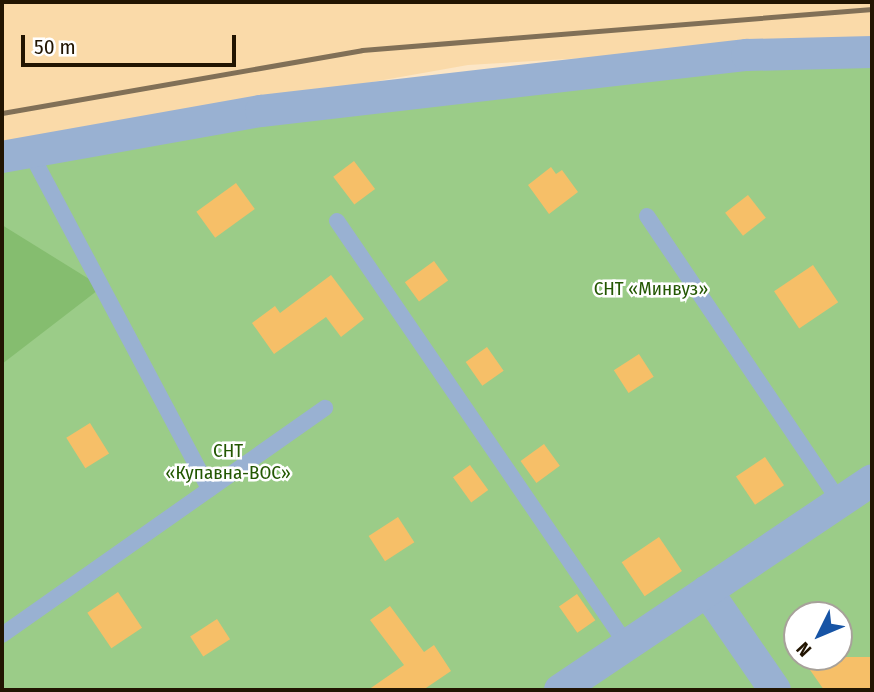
<!DOCTYPE html>
<meta charset="utf-8">
<style>
body{margin:0}
#map{position:relative;width:874px;height:692px;overflow:hidden;background:#fce6c6;font-family:"Fira Sans Condensed",sans-serif}
div>[style]{position:absolute}
.built>*{inset:0;background:#fadaa9}
.green>*{inset:0;background:#9bcc88}
.forest>*{inset:0;background:#85bd6f}
.building>*{inset:0;background:#f6bf68;transform-origin:0 0}
.lane>*{height:16px;margin:-8px;padding:0 8px;transform-origin:8px;border-radius:8px;background:#99b1d2}
.street>*{height:32px;margin:-16px;padding:0 16px;transform-origin:16px;border-radius:16px;background:#99b1d2}
.rail>*{height:5px;margin:-2.5px;padding:0 2.5px;transform-origin:2.5px;border-radius:2.5px;background:#817057}
span{translate:-50% -50%;white-space:nowrap;text-align:center;line-height:1.15;-webkit-text-stroke:5px #fff;paint-order:stroke}
.park-label{font-size:19px;color:#235702}
.frame{position:absolute;inset:0;border:4px solid #221502;pointer-events:none}
.north{position:absolute;left:783px;top:601px;width:70px;height:70px;box-sizing:border-box;background:#fff;border:2px solid #a7a19a;border-radius:50%;rotate:227deg;font-size:19px;font-weight:700;line-height:28px;text-align:center;color:#221502}
.north::after{content:'';display:block;margin:auto;width:24px;height:32px;background:#1754a5;clip-path:polygon(50% 0,100% 100%,50% 72%,0 100%)}
.scale{position:absolute;left:21px;top:35px;width:215px;height:32px;box-sizing:border-box;border:4px solid #221502;border-top:0;padding-left:9px;font-size:21px;line-height:24px;white-space:nowrap;color:#221502;-webkit-text-stroke:5px #fff;paint-order:stroke}
</style>
<div id="map">
<div class="built">
<i style="clip-path:polygon(2px 2px,872px 2px,872px 41px,468px 65px,2px 148px)"></i>
</div>
<div class="green">
<i style="clip-path:polygon(evenodd,872px 52px,872px 690px,2px 690px,2px 157px,872px 52px,797px 615px,839px 615px,839px 657px,797px 657px,797px 615px)"></i>
</div>
<div class="forest">
<i style="clip-path:polygon(2px 225px,102px 287px,2px 364px)"></i>
</div>
<div class="building">
<i style="left:354px;top:161px;width:35px;height:26px;rotate:53deg"></i>
<i style="clip-path:polygon(551px 167px,556px 174px,562px 170px,578px 192px,549px 214px,528px 185px)"></i>
<i style="left:236px;top:183px;width:32px;height:49px;rotate:54deg"></i>
<i style="left:748px;top:195px;width:29px;height:29px;rotate:52deg"></i>
<i style="left:434px;top:261px;width:24px;height:36px;rotate:54deg"></i>
<i style="left:813px;top:265px;width:45px;height:47px;rotate:56deg"></i>
<i style="clip-path:polygon(331px 275px,364px 319px,341px 337px,326px 317px,274px 354px,252px 323px,275px 306px,280px 313px)"></i>
<i style="left:487px;top:347px;width:29px;height:26px;rotate:55deg"></i>
<i style="left:639px;top:354px;width:27px;height:30px;rotate:57deg"></i>
<i style="left:90px;top:423px;width:36px;height:28px;rotate:58deg"></i>
<i style="left:544px;top:444px;width:27px;height:29px;rotate:54deg"></i>
<i style="left:765px;top:457px;width:34px;height:35px;rotate:56deg"></i>
<i style="left:470px;top:465px;width:31px;height:21px;rotate:54deg"></i>
<i style="left:398px;top:517px;width:30px;height:35px;rotate:57deg"></i>
<i style="left:659px;top:537px;width:41px;height:45px;rotate:56deg"></i>
<i style="left:118px;top:592px;width:43px;height:37px;rotate:56deg"></i>
<i style="left:577px;top:594px;width:32px;height:22px;rotate:55deg"></i>
<i style="clip-path:polygon(390px 606px,424px 652px,434px 645px,451px 671px,423px 690px,368px 690px,404px 665px,370px 620px)"></i>
<i style="left:217px;top:619px;width:24px;height:32px;rotate:57deg"></i>
<i style="clip-path:polygon(801px 657px,872px 657px,872px 690px,824px 690px)"></i>
</div>
<div class="lane">
<i style="left:30px;top:152px;width:382px;rotate:62deg"></i>
<i style="left:647px;top:216px;width:345px;rotate:56deg"></i>
<i style="left:337px;top:221px;width:514px;rotate:55.63deg"></i>
<i style="left:2px;top:635px;width:395px;rotate:-35.1deg"></i>
</div>
<div class="street">
<i style="left:2px;top:157px;width:263px;rotate:-10.1deg"></i>
<i style="left:261px;top:111px;width:489px;rotate:-6.6deg"></i>
<i style="left:747px;top:55px;width:125px;rotate:-1.4deg"></i>
<i style="left:707px;top:591px;width:120px;rotate:55.5deg"></i>
<i style="left:560px;top:690px;width:376px;rotate:-33.9deg"></i>
</div>
<div class="rail">
<i style="left:2px;top:113px;width:365px;rotate:-9.9deg"></i>
<i style="left:362px;top:50px;width:512px;rotate:-4.6deg"></i>
</div>
<div class="park-label">
<span style="left:651px;top:289px">СНТ «Минвуз»</span>
<span style="left:228px;top:462px">СНТ<br>«Купавна-ВОС»</span>
</div>
<div class="frame"></div>
<div class="north">N</div>
<div class="scale">50 m</div>
</div>
